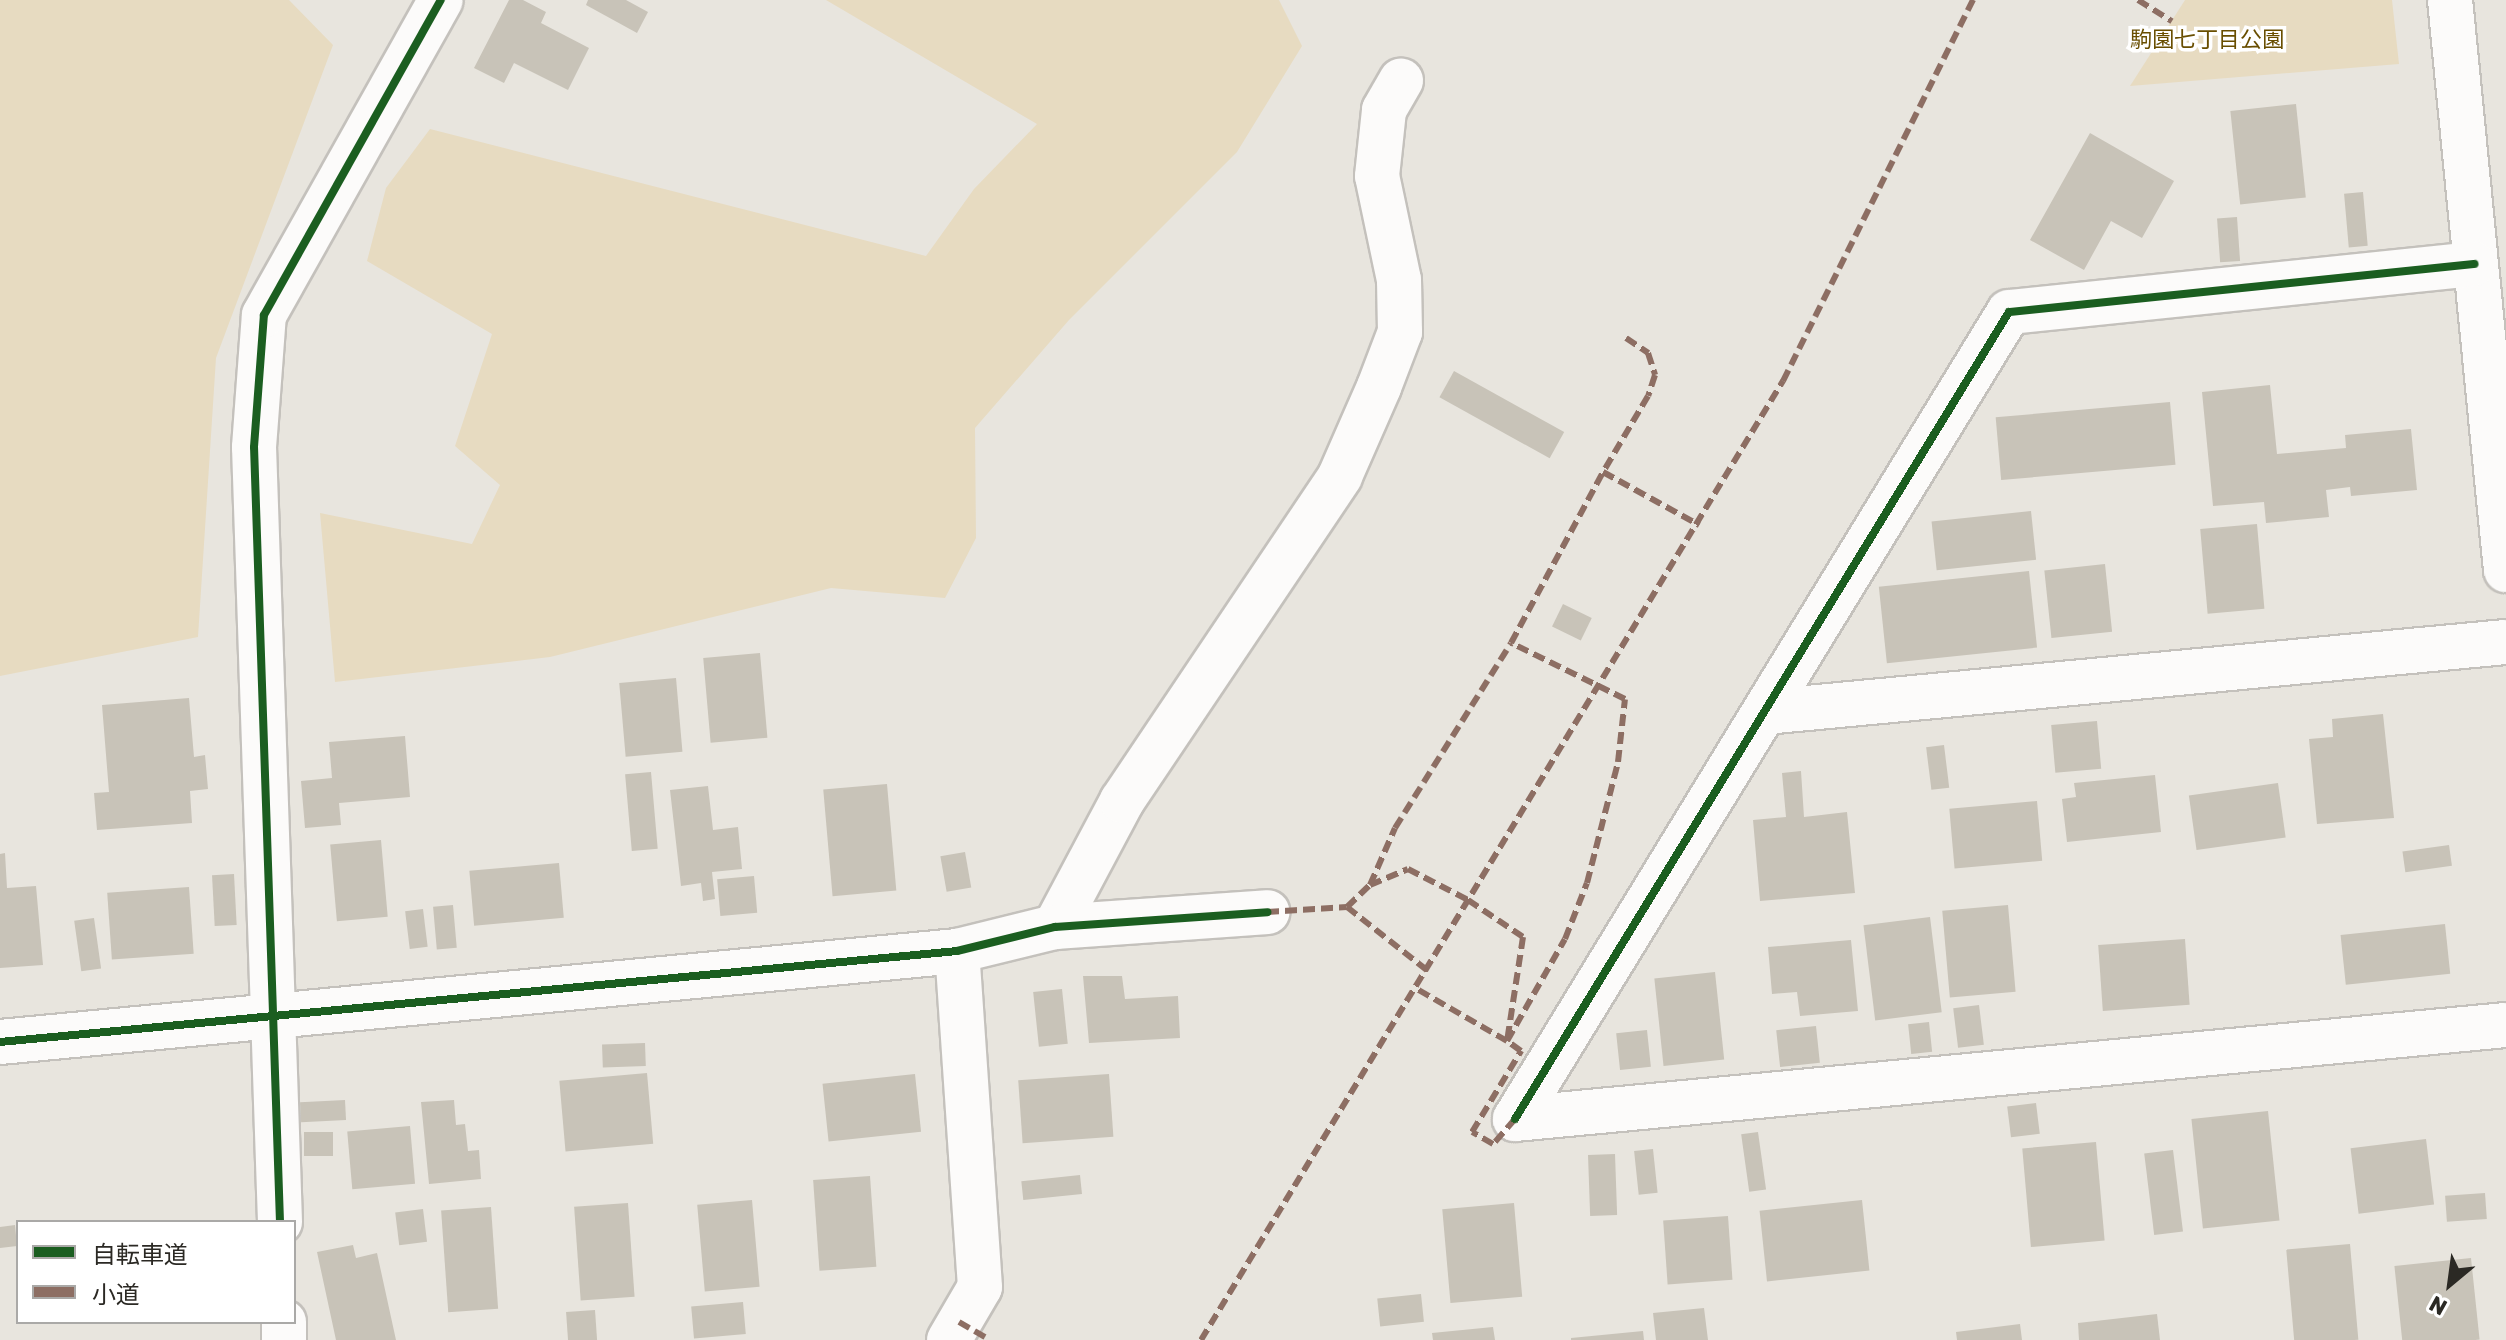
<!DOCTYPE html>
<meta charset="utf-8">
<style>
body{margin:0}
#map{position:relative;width:2506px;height:1340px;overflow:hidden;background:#e8e5de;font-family:Rubik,"Noto Sans JP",sans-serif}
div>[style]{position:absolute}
.green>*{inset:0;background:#e7dbc1}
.building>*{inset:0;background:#c8c3b8;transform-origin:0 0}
.roads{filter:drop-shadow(2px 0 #c4c1bc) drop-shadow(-2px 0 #c4c1bc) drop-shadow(0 2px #c4c1bc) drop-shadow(0 -2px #c4c1bc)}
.minor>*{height:44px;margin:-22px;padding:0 22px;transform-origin:22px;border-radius:22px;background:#fcfbfa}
.quiet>*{height:6px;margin-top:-3px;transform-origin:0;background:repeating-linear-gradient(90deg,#8d6e63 0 12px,transparent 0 18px)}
.cycleway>*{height:8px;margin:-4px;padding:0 4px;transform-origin:4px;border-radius:4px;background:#1b5e20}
span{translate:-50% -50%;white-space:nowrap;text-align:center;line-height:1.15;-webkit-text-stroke:7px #fff;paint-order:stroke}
.park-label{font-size:22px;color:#694e00}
.legend{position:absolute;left:16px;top:1220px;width:280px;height:104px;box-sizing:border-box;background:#fff;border:2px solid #aaa9a7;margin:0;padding:10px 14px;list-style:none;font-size:24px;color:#2b2924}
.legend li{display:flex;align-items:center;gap:16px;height:40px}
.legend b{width:40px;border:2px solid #aaa9a7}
.north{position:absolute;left:2410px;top:1244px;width:80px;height:80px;-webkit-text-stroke:6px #fff;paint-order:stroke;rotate:209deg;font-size:22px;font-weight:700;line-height:32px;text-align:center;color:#2b2924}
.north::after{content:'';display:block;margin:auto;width:28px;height:36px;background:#2b2924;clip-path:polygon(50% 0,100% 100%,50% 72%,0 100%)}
</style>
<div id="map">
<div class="green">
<i style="clip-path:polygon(0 0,289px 0,333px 45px,216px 358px,198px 637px,0 676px)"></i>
<i style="clip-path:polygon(826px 0,1279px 0,1302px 46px,1237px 152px,1069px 320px,975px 428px,976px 538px,945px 598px,831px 588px,550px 657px,335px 682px,320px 513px,472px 544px,500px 485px,455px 446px,492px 334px,367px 261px,386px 188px,430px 129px,926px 256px,974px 189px,1037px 124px)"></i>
<i style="clip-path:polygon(2185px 0,2392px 0,2399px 64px,2130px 86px)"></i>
</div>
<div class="building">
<i style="clip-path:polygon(509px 0,523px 0,546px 12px,541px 23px,589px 48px,568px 90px,514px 63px,504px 83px,474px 68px)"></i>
<i style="clip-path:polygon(588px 0,626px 0,648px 12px,637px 33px,586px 5px)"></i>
<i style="left:2296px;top:104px;width:94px;height:66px;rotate:84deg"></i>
<i style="clip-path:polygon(2090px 133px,2174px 181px,2142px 238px,2111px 221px,2084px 270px,2030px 240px)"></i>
<i style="left:2363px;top:192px;width:54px;height:19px;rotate:85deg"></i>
<i style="left:2237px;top:217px;width:44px;height:20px;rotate:86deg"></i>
<i style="left:1454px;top:371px;width:126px;height:30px;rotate:29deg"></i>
<i style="clip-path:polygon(2270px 385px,2277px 454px,2346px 448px,2345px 435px,2411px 429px,2417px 490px,2351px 496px,2350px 487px,2326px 490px,2329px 517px,2266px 523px,2264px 502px,2213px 506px,2202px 392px)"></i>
<i style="left:2170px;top:402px;width:63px;height:175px;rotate:85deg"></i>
<i style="left:2031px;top:511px;width:49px;height:100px;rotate:84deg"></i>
<i style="left:2257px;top:524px;width:85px;height:57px;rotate:85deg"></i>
<i style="left:2105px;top:564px;width:68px;height:61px;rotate:84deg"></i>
<i style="left:2029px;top:571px;width:77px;height:151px;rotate:84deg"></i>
<i style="left:1563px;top:604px;width:32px;height:25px;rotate:26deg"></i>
<i style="left:760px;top:653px;width:85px;height:57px;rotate:85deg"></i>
<i style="left:676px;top:678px;width:74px;height:57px;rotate:85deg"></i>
<i style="clip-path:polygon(189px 698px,194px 757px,205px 755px,208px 789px,190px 791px,192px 823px,97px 830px,94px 793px,109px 792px,102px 705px)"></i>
<i style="clip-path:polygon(2383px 714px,2394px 818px,2317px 824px,2309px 739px,2333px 737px,2332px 719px)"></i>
<i style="left:2097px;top:721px;width:48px;height:46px;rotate:85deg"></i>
<i style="clip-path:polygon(405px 736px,410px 797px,339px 803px,341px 825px,305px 828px,301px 781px,332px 778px,329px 742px)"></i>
<i style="left:1944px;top:745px;width:43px;height:18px;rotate:83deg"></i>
<i style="clip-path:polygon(1801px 771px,1804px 817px,1847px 812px,1855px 893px,1760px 901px,1753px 820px,1786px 817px,1782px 773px)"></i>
<i style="left:651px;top:772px;width:77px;height:26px;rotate:85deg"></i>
<i style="clip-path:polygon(2155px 775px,2161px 832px,2067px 842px,2062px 799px,2076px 797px,2074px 783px)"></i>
<i style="left:2278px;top:783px;width:55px;height:90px;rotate:82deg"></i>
<i style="left:887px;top:784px;width:107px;height:64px;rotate:85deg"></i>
<i style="clip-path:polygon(708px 786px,713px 830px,738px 827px,742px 869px,712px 872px,715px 899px,703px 901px,701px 883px,681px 886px,670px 790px)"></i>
<i style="left:2037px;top:801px;width:60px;height:88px;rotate:85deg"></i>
<i style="left:381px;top:840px;width:77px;height:51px;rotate:85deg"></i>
<i style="left:2449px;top:845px;width:21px;height:47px;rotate:82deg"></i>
<i style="left:965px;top:852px;width:36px;height:25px;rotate:80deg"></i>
<i style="clip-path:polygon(5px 853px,7px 888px,36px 886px,43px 965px,0 968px,0 854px)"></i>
<i style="left:559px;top:863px;width:55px;height:90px;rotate:85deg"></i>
<i style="left:234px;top:874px;width:51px;height:22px;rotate:87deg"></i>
<i style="left:754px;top:876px;width:37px;height:37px;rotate:85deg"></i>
<i style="left:189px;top:887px;width:67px;height:82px;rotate:86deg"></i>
<i style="left:453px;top:905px;width:43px;height:20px;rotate:85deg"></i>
<i style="left:2008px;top:905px;width:87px;height:66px;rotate:85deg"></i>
<i style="left:423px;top:909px;width:38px;height:18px;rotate:83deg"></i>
<i style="left:1930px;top:917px;width:96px;height:67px;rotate:83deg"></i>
<i style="left:94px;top:918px;width:51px;height:20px;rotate:82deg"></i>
<i style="left:2445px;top:924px;width:50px;height:105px;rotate:84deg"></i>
<i style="left:2185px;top:939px;width:66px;height:87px;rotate:86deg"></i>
<i style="clip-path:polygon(1851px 940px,1858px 1011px,1800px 1016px,1797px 992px,1772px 994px,1768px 947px)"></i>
<i style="left:1715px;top:972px;width:88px;height:61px;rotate:84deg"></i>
<i style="clip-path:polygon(1083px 976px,1122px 976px,1125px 999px,1178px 996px,1180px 1038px,1089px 1043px)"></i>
<i style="left:1062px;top:989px;width:55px;height:29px;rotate:84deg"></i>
<i style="left:1979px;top:1005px;width:40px;height:26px;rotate:83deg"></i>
<i style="left:1929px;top:1022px;width:30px;height:21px;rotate:84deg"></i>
<i style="left:1816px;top:1026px;width:37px;height:40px;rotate:84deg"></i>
<i style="left:1647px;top:1030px;width:37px;height:31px;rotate:84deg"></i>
<i style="left:645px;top:1043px;width:23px;height:43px;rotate:88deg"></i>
<i style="left:647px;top:1073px;width:71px;height:88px;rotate:85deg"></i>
<i style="left:915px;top:1074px;width:58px;height:93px;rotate:84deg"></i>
<i style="left:1109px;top:1074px;width:63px;height:91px;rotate:86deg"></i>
<i style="left:345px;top:1100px;width:20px;height:45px;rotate:87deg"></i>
<i style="clip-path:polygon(454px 1100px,456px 1125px,465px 1124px,468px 1151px,479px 1150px,481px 1179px,429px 1184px,421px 1102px)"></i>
<i style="left:2036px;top:1103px;width:31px;height:29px;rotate:83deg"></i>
<i style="left:2268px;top:1111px;width:110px;height:77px;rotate:84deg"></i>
<i style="left:410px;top:1126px;width:58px;height:63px;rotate:85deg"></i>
<i style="left:333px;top:1132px;width:24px;height:29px;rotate:90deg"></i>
<i style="left:1758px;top:1132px;width:58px;height:17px;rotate:82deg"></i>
<i style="left:2426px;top:1139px;width:66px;height:76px;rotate:83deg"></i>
<i style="left:2096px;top:1142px;width:99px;height:74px;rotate:85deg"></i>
<i style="left:1653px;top:1149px;width:44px;height:19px;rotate:84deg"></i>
<i style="left:2173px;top:1150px;width:82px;height:29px;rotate:83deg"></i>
<i style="left:1615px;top:1154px;width:61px;height:27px;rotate:88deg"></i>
<i style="left:1080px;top:1175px;width:19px;height:59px;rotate:84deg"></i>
<i style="left:870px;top:1176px;width:91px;height:57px;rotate:86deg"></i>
<i style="left:2485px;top:1193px;width:26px;height:40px;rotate:86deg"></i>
<i style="left:752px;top:1200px;width:87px;height:55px;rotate:85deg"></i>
<i style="left:1862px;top:1200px;width:71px;height:103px;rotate:84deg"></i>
<i style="left:628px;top:1203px;width:94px;height:54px;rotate:86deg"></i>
<i style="left:1514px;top:1203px;width:94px;height:72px;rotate:85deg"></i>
<i style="left:491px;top:1207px;width:102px;height:50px;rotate:86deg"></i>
<i style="left:423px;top:1209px;width:33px;height:28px;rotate:83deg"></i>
<i style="left:1728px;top:1216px;width:64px;height:65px;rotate:86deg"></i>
<i style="clip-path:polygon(15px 1225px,17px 1246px,0 1248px,0 1227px)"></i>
<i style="left:2350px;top:1244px;width:96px;height:64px;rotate:85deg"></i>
<i style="clip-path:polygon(353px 1245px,356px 1258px,377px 1253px,396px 1340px,336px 1340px,317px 1252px)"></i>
<i style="left:2471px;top:1258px;width:82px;height:77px;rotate:84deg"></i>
<i style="left:1421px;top:1294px;width:28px;height:44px;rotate:84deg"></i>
<i style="left:743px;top:1302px;width:32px;height:52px;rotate:85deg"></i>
<i style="clip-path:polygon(1704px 1308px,1708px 1340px,1656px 1340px,1653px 1313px)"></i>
<i style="left:595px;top:1310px;width:30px;height:29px;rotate:86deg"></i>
<i style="clip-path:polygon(2157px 1314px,2160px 1340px,2079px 1340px,2078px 1323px)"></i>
<i style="clip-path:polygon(2020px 1324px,2022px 1340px,1957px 1340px,1956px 1332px)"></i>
<i style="clip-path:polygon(1493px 1327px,1495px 1340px,1433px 1340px,1432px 1333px)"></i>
<i style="clip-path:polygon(1643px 1331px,1644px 1340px,1571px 1340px,1571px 1338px)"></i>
</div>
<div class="roads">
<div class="minor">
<i style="left:2450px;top:0;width:573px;rotate:84.39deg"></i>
<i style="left:1765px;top:712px;width:744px;rotate:-5.4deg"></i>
<i style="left:1055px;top:927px;width:143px;rotate:-62deg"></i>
<i style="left:1122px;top:801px;width:391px;rotate:-56.1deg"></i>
<i style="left:1340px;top:476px;width:97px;rotate:-66.3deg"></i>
<i style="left:1379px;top:387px;width:59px;rotate:-69.1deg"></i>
<i style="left:1400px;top:332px;width:52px;rotate:-91.1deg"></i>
<i style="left:1399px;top:280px;width:106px;rotate:-101.9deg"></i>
<i style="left:1377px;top:176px;width:66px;rotate:-83.9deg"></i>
<i style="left:1384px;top:110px;width:34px;rotate:-60deg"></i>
<i style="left:0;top:1042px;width:961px;rotate:-5.43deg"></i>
<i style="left:957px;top:951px;width:101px;rotate:-13.8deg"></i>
<i style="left:1055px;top:927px;width:213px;rotate:-4deg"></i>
<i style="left:1515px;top:1119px;width:946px;rotate:-58.53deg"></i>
<i style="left:2009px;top:312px;width:468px;rotate:-5.9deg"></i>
<i style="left:1515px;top:1119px;width:995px;rotate:-5.42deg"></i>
<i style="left:280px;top:1222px;width:775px;rotate:-91.92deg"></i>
<i style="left:254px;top:447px;width:132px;rotate:-85.7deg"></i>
<i style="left:264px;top:315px;width:361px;rotate:-60.7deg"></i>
<i style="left:284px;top:1322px;width:18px;rotate:90deg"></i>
<i style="left:949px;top:1340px;width:61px;rotate:-59.7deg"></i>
<i style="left:980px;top:1287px;width:337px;rotate:-93.9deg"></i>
</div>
</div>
<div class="quiet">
<i style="left:2138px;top:0;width:40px;rotate:32deg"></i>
<i style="left:1626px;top:338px;width:27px;rotate:34deg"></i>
<i style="left:1648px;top:353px;width:23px;rotate:72deg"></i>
<i style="left:1655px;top:375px;width:22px;rotate:108deg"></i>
<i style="left:1648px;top:396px;width:88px;rotate:120.6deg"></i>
<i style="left:1603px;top:472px;width:110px;rotate:28.9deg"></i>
<i style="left:1370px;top:885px;width:62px;rotate:-66.3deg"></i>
<i style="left:1395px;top:828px;width:218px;rotate:-57.9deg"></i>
<i style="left:1347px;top:907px;width:103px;rotate:38.3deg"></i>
<i style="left:1267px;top:912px;width:80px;rotate:-3.6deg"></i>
<i style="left:1347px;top:907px;width:32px;rotate:-44deg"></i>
<i style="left:1370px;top:885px;width:41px;rotate:-22.8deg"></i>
<i style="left:1408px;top:869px;width:68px;rotate:27.3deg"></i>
<i style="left:1468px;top:900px;width:66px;rotate:33.9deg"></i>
<i style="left:1523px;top:937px;width:105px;rotate:98.7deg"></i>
<i style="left:1507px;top:1041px;width:104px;rotate:-150deg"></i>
<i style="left:1515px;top:1119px;width:33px;rotate:131deg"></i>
<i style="left:1493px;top:1144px;width:24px;rotate:-150deg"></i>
<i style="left:1472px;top:1132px;width:95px;rotate:-58.8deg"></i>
<i style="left:1521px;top:1051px;width:17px;rotate:-144deg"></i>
<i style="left:1507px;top:1041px;width:117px;rotate:-60.4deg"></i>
<i style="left:1565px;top:939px;width:60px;rotate:-68.6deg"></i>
<i style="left:1587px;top:883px;width:125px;rotate:-75.6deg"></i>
<i style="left:1618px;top:762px;width:63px;rotate:-83.7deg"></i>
<i style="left:1625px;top:699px;width:127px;rotate:-153.8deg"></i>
<i style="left:1511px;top:643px;width:194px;rotate:-61.7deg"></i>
<i style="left:959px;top:1322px;width:36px;rotate:30deg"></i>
<i style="left:1201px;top:1340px;width:1122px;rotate:-58.75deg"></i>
<i style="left:1783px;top:381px;width:426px;rotate:-63.5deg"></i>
</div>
<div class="cycleway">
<i style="left:0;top:1042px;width:961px;rotate:-5.43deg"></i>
<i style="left:957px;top:951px;width:101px;rotate:-13.8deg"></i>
<i style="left:1055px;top:927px;width:213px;rotate:-4deg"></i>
<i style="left:1515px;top:1119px;width:946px;rotate:-58.53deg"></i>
<i style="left:2009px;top:312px;width:468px;rotate:-5.9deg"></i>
<i style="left:280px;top:1222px;width:775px;rotate:-91.92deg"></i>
<i style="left:254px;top:447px;width:132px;rotate:-85.7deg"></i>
<i style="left:264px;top:315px;width:361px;rotate:-60.7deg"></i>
</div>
<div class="park-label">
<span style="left:2207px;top:40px">駒園七丁目公園</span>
</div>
<ul class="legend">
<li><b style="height:10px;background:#1b5e20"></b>自転車道</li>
<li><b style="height:10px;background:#8d6e63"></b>小道</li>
</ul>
<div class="north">N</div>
</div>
